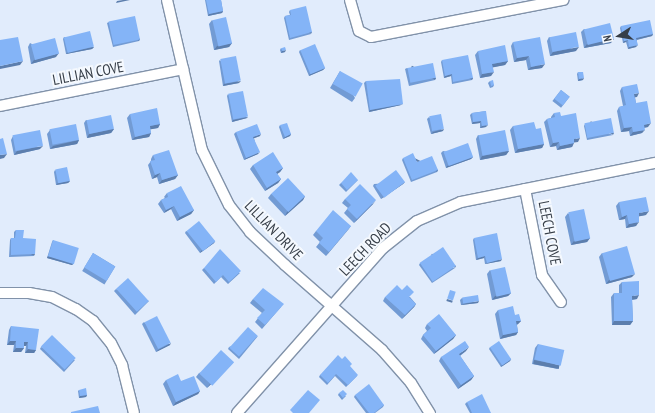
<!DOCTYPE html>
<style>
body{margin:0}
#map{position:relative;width:655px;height:413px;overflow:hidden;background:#e1ecfc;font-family:"PT Sans Narrow",sans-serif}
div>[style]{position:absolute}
.roads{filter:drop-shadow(1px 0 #8192a9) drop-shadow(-1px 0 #8192a9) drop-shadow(0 1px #8192a9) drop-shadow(0 -1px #8192a9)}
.minor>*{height:10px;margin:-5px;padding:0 5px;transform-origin:5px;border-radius:5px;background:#fff}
.wall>*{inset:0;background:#729bd4;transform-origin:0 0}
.shaded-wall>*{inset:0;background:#5c7ead;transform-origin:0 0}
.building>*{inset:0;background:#84b4f7;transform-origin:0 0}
span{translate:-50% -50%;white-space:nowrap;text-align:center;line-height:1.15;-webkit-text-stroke:4px #f5f9fe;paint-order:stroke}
.street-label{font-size:15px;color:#363e48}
.north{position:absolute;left:599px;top:16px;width:40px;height:40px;-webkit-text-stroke:3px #f5f9fe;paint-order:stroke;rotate:258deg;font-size:11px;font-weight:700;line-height:16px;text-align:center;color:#363e48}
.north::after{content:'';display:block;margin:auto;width:14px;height:18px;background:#363e48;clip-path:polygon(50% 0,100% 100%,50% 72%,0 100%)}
</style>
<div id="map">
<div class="roads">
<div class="minor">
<i style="left:167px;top:0;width:154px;rotate:76.9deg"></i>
<i style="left:202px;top:150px;width:61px;rotate:63.9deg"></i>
<i style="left:229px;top:205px;width:34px;rotate:52deg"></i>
<i style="left:250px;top:232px;width:48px;rotate:43.3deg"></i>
<i style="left:285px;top:265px;width:129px;rotate:41.2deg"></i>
<i style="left:382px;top:350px;width:44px;rotate:48.7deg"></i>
<i style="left:411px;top:383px;width:36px;rotate:58deg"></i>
<i style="left:350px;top:0;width:32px;rotate:74deg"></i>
<i style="left:359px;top:31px;width:13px;rotate:27deg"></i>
<i style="left:371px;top:37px;width:196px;rotate:-10.9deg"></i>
<i style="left:0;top:106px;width:187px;rotate:-11.4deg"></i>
<i style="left:525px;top:189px;width:88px;rotate:78.8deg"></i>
<i style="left:542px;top:275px;width:33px;rotate:55deg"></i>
<i style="left:0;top:293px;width:29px"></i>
<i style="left:29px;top:293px;width:23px;rotate:10deg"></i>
<i style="left:52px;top:297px;width:27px;rotate:27deg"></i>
<i style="left:76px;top:309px;width:21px;rotate:35deg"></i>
<i style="left:93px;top:321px;width:28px;rotate:51deg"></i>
<i style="left:111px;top:343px;width:25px;rotate:63deg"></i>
<i style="left:122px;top:365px;width:49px;rotate:76deg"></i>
<i style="left:237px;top:413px;width:220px;rotate:-48.5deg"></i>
<i style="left:383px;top:248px;width:43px;rotate:-38.5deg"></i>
<i style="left:417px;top:221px;width:48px;rotate:-23.4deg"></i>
<i style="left:461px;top:202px;width:198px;rotate:-11.4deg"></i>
</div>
</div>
<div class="wall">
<i style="clip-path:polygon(205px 0,221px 0,223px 11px,222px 13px,208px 16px)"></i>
<i style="clip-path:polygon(290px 10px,311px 34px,289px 40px,284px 18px,285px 16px,290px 15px,289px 12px)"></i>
<i style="clip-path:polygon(212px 20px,232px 43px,229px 47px,214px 50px,209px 24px)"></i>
<i style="clip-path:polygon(109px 22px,140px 39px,139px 41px,113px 47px,107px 23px)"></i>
<i style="clip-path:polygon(621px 26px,653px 34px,652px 36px,637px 40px,636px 47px,628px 49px,626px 42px,623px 43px,620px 28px)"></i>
<i style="clip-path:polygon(584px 29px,611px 43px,584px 48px,581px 32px)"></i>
<i style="clip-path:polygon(64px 37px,94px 47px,92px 49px,66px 54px,63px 39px)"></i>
<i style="clip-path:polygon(549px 37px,576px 51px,550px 56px,547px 41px)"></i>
<i style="clip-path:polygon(513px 42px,542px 68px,528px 70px,526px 60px,514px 62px,511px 46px)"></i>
<i style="clip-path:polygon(30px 43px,56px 57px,31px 64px,28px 47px)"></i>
<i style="clip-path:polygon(281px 48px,285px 52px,281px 53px,280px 50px)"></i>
<i style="clip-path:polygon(300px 50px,325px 68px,323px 70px,309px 76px,299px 52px)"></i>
<i style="clip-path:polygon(478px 51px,508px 61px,505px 65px,493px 67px,491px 76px,480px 78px,475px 55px)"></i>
<i style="clip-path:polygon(220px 60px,239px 83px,223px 86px,219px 61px)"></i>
<i style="clip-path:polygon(442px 60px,473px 78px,472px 80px,452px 84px,451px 76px,444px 78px,441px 62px)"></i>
<i style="clip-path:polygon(407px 68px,436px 78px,435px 80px,409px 86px,405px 69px)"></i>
<i style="clip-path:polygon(340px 71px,355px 98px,352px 102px,330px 88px)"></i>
<i style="clip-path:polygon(578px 72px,583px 80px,578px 81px,577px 74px)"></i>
<i style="clip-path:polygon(366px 81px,401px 105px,369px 112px,364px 83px)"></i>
<i style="clip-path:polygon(490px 81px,494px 85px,493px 87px,490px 88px,488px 83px)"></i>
<i style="clip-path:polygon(622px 87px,637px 97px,635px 97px,636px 103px,648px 127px,644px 128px,642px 133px,630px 136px,629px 131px,621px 132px,617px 111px,619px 107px,623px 106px,620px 91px)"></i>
<i style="left:561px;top:90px;width:11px;height:14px;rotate:38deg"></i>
<i style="clip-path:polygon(228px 94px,247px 118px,232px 122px,227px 96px)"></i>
<i style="clip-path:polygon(486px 111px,486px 127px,480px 128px,480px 123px,472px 124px,470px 115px,472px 113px)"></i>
<i style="clip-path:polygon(554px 113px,561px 116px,578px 142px,574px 142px,572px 147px,557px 150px,556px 146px,550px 147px,544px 122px,547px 119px,551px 118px,551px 117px)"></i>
<i style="clip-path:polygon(130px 114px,160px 124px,158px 128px,150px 129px,151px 133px,149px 137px,132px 140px,127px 118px)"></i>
<i style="clip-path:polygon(429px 117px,443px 131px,431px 134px,427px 119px)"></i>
<i style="clip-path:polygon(86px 120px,114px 129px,111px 133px,87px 138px,84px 123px)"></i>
<i style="clip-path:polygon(585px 124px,613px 135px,587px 140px,584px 126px)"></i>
<i style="clip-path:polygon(280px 125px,291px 134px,290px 136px,283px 139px,279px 127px)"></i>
<i style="clip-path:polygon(513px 126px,536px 129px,544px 144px,542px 148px,515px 153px,510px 130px)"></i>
<i style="clip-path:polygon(50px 130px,79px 140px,77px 144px,50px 149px,47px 134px)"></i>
<i style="clip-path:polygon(236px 132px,260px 136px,254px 138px,258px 154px,244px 160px,234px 134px)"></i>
<i style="clip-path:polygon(478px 135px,509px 151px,506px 155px,480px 160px,476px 139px)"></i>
<i style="clip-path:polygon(13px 136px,40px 149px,14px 155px,11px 140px)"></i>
<i style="clip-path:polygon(443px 151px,473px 157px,471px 159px,446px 168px,441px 153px)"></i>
<i style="clip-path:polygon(153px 155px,178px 175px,175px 179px,159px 184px,157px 177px,152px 179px,148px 165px,151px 161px,151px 159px)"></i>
<i style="clip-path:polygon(403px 158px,417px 162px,438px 170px,437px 172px,411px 182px,402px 160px)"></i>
<i style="clip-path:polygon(253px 165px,283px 168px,280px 172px,277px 174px,281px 179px,278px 183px,265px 191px,250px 169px)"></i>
<i style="clip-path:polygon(55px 170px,70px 181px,68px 183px,56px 185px,54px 172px)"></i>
<i style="clip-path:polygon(358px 180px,346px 192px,339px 185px,341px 183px)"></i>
<i style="clip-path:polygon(405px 182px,403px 184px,381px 199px,373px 186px,374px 184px)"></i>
<i style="clip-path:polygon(167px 193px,194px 210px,191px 214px,177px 221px,171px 209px,164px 213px,158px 204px,161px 200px,165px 198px,164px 197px)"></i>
<i style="clip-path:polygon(271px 194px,305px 196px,303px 200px,285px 216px,268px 198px)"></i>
<i style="clip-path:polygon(345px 199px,373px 204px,354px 223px,344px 213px,348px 208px,342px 203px)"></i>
<i style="clip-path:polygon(619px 202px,646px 215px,639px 216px,636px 226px,626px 228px,625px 219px,619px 220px,616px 206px)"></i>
<i style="clip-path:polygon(568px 213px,590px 238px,587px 242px,571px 245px,565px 217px)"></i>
<i style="clip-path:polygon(351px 226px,326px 256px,316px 247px,320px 242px,313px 235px,316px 231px)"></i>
<i style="clip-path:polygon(16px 230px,23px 238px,34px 256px,9px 257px,10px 240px,11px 238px,14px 238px,14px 232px)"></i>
<i style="clip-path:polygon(186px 231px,215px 241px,214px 243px,200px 253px,185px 233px)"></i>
<i style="clip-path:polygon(474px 238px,501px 261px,485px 264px,484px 258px,476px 260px,473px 240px)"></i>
<i style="clip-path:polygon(53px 240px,74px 263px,72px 265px,47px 258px,52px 242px)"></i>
<i style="left:93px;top:253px;width:26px;height:21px;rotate:31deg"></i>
<i style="clip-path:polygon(602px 253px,632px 277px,606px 284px,599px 257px)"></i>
<i style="clip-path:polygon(420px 263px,455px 268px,432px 283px,419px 265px)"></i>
<i style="clip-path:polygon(204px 268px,240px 273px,228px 284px,221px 277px,214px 284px,202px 270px)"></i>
<i style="clip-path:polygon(490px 270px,511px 293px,508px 296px,492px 300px,487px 274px)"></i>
<i style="clip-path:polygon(622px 282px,637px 299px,632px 300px,633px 321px,630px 325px,612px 325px,611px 297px,614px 293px,619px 293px,619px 285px)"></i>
<i style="clip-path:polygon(116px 289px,149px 301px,135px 315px,114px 291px)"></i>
<i style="clip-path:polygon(385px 297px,410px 297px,416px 304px,414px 307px,402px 319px,383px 301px)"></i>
<i style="clip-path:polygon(462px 298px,478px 303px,461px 305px,460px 300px)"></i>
<i style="clip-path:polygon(253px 299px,281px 307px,262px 329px,255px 322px,262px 313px,250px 303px)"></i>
<i style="clip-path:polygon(498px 310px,515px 315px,521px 321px,517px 325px,518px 332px,516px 335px,500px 339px,495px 314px)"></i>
<i style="clip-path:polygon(144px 322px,170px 345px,156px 352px,142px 324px)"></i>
<i style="clip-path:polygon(427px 324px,456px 335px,453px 339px,434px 354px,421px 339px,423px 335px,427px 331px,425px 328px)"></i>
<i style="clip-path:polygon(11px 326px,36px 350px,34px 353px,25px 353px,26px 346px,24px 346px,24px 348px,21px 352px,13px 352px,14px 345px,7px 345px,9px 330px)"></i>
<i style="clip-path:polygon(258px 336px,239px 359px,228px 349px,229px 347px)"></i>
<i style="clip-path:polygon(538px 344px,558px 369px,532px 364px,535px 348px)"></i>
<i style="clip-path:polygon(41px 347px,75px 360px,64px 372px,40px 349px)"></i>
<i style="clip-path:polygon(490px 347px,511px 359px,510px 361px,501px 367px,489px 349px)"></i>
<i style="clip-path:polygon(466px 351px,460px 356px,474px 376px,471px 380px,458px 389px,439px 361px,441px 357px)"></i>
<i style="clip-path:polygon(231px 365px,207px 388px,196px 377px,199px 373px)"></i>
<i style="clip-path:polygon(350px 367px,357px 376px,346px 387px,335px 376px,327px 385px,319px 377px,320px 375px)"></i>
<i style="clip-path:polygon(166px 380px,181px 381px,200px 391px,198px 394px,173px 406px,163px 384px)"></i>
<i style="clip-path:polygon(79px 390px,87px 395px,86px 397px,79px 398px,78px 391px)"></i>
<i style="clip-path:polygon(339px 393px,346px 396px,342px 400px,338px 395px)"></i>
<i style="clip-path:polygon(355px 395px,384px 405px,383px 407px,375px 413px,366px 413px,354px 397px)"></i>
<i style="clip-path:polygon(467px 402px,491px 413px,470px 413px,465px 404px)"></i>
</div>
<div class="shaded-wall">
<i style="clip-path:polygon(123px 0,130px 0,116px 3px,117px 1px)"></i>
<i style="clip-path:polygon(223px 11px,222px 13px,208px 16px,209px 14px)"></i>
<i style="left:312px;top:32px;width:2px;height:23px;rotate:117deg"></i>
<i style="clip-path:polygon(653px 34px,652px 36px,635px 40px,636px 38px)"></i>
<i style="left:140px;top:39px;width:2px;height:27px;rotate:117deg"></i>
<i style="clip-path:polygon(614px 39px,611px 43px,584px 48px,587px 44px)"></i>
<i style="clip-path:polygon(628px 40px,626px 42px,623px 43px,624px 41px)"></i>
<i style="clip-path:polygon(232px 43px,229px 47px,214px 50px,217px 46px)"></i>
<i style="clip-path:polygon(638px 45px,636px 47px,628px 49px,629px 47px)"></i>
<i style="clip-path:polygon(94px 47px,92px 49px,66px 54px,68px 52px)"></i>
<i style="clip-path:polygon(579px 47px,576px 51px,550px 56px,553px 52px)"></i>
<i style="clip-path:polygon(286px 50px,285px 52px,281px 53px,282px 51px)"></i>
<i style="clip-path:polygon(59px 53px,56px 57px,31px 64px,34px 60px)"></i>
<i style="clip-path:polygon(529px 56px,526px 60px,514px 62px,517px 58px)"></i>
<i style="clip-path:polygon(23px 61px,20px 65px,0 69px,0 66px)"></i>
<i style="clip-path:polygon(508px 61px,505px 65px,490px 68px,492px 64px)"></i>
<i style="clip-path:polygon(545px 64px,542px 68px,528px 70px,531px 67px)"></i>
<i style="clip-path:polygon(325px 68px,323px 70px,309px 76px,310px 74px)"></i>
<i style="clip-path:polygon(494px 72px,491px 76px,480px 78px,482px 74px)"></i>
<i style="clip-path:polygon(452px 74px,451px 76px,444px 78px,445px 76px)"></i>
<i style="left:436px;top:78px;width:2px;height:27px;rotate:117deg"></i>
<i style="left:473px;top:78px;width:2px;height:20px;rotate:117deg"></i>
<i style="clip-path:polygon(584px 78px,583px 80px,578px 81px,579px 79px)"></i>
<i style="clip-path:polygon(241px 81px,239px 83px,223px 86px,224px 84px)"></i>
<i style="clip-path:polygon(639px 93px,637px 97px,631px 98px,634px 94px)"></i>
<i style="clip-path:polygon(403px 104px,401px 105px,369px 112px,370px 110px)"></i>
<i style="clip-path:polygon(248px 117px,247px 118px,232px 122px,233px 120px)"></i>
<i style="clip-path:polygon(481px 121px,480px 123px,472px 124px,473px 122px)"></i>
<i style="clip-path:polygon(651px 123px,648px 127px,641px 128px,644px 125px)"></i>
<i style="clip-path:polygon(160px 124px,158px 128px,147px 130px,150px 126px)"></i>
<i style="clip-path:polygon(488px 125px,486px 127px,480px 128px,482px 126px)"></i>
<i style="clip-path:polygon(632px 127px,629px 131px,621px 132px,624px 128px)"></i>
<i style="clip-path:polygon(114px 129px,111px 133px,87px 138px,89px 134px)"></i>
<i style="clip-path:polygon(444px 129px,443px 131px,431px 134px,433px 132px)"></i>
<i style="clip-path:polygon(645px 130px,642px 133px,630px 136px,633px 132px)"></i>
<i style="clip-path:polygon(151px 133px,149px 137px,132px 140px,135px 137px)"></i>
<i style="left:614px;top:133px;width:2px;height:26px;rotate:117deg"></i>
<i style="clip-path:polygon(261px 134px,260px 136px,252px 139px,253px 137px)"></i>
<i style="clip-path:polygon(291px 134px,290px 136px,283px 139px,285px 137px)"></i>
<i style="clip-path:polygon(580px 138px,578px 142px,571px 143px,574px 139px)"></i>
<i style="clip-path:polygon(79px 140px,77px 144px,50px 149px,53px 146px)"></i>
<i style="clip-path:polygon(559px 142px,556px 146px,550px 147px,553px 143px)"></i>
<i style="clip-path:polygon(574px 143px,572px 147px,557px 150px,560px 146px)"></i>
<i style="clip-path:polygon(544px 144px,542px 148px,515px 153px,518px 149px)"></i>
<i style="clip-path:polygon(43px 146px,40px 149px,14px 155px,17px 151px)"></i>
<i style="clip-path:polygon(509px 151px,506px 155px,480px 160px,482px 156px)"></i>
<i style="clip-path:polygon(260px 152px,258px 154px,244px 160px,246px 158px)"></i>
<i style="clip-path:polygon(7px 154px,4px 158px,0 159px,0 155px)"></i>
<i style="clip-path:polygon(473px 157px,471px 159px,446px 168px,447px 166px)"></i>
<i style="clip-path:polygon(283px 168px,280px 172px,274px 176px,276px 172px)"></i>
<i style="left:438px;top:170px;width:2px;height:28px;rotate:117deg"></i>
<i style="clip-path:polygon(160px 173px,157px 177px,152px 179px,155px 175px)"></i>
<i style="clip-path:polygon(178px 175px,175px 179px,159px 184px,162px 180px)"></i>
<i style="clip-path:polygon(281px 179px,278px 183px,265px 191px,267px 188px)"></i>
<i style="clip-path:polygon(70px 181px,68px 183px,56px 185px,58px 183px)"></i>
<i style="clip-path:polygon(405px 182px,403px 184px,381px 199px,383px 197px)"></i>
<i style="clip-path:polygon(305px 196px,303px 200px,285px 216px,287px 212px)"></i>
<i style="clip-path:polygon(376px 200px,373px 204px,354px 223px,357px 219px)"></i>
<i style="clip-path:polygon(174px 206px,171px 209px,164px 213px,166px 210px)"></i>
<i style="clip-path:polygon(194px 210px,191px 214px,177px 221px,180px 217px)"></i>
<i style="clip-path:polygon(649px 211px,646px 215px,636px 217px,639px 213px)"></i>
<i style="clip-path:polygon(627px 215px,625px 219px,619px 220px,622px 217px)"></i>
<i style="clip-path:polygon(639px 222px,636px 226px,626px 228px,629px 224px)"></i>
<i style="clip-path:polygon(351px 226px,348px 230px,326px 256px,329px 252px)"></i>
<i style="clip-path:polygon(590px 238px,587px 242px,571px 245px,574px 241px)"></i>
<i style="clip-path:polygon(215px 241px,214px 243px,200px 253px,201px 251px)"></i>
<i style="left:35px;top:254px;width:2px;height:24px;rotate:117deg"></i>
<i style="clip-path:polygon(48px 256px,74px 263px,72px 265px,47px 258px)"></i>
<i style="clip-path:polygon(485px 256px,484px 258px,476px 260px,478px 258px)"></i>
<i style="clip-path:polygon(502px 259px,501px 261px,485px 264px,487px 263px)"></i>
<i style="left:456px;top:266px;width:2px;height:27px;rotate:117deg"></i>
<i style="clip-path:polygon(635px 274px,632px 277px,606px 284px,609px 280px)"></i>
<i style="clip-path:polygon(511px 293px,508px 296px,492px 300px,495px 296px)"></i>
<i style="clip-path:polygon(639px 295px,637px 299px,629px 300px,632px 296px)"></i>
<i style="left:447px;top:299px;width:6px;height:2px;rotate:18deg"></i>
<i style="clip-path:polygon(479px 301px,478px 303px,461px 305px,463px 304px)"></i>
<i style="clip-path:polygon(416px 304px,414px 307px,402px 319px,405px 315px)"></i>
<i style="clip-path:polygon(516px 321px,521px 321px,518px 324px,514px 325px)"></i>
<i style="clip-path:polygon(614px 321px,633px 321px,630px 325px,612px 325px)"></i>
<i style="clip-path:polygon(518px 332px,516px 335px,500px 339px,503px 335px)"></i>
<i style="clip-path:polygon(456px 335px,453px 339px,434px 354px,436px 351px)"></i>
<i style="clip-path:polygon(10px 341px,16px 341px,14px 345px,7px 345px)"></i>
<i style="clip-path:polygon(24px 342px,28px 342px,26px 346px,22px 346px)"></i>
<i style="clip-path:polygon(171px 343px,170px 345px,156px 352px,158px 350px)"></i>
<i style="clip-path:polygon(469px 347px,466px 351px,456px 358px,459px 354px)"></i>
<i style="clip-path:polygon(16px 348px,24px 348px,21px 352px,13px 352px)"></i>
<i style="clip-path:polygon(28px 349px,36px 350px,34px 353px,25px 353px)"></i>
<i style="clip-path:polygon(511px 359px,510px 361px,501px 367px,502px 365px)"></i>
<i style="left:534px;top:360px;width:26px;height:4px;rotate:11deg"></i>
<i style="clip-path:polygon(234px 362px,231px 365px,207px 388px,210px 384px)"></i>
<i style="clip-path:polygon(474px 376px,471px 380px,458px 389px,461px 385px)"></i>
<i style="clip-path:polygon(200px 391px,198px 394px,173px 406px,176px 402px)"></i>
<i style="clip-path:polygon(87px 395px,86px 397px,79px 398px,80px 396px)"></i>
</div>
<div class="building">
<i style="clip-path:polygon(206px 0,221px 0,223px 11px,209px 14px)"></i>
<i style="clip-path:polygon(306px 6px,312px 32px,290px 38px,285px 16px,291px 15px,290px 10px)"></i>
<i style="left:135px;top:16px;width:24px;height:27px;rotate:78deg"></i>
<i style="left:226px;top:17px;width:27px;height:14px;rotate:77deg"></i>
<i style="clip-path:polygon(650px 20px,653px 34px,636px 38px,638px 45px,629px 47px,628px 40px,624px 41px,621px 26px)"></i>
<i style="left:610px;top:23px;width:16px;height:27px;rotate:76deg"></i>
<i style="left:90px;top:31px;width:16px;height:27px;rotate:76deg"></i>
<i style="left:576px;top:32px;width:15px;height:27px;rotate:79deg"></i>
<i style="clip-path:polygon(18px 37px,23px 61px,0 66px,0 40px)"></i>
<i style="clip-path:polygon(540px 37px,545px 64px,531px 67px,529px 56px,517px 58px,513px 42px)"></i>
<i style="left:55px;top:38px;width:16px;height:25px;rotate:75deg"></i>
<i style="left:315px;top:44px;width:26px;height:16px;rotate:67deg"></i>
<i style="clip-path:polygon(505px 45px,508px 61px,492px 64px,494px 72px,482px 74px,478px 51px)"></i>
<i style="left:285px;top:47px;width:3px;height:4px;rotate:72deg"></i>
<i style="clip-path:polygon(468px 55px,473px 78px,453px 82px,452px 74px,445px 76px,442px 60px)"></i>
<i style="left:236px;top:56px;width:25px;height:16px;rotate:79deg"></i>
<i style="left:433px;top:63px;width:15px;height:26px;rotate:79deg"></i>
<i style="left:340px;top:71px;width:26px;height:15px;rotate:29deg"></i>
<i style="clip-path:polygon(578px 72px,583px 72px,584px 78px,579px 79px)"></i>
<i style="clip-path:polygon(400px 79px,403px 104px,370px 110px,366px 81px)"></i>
<i style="clip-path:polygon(493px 80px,494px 85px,491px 86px,490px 81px)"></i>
<i style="clip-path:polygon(637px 84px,639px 93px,634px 94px,636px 103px,647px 101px,651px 123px,644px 125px,645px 130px,633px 132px,632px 127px,624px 128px,619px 107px,626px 105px,622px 87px)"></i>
<i style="left:561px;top:90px;width:11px;height:11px;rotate:38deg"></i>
<i style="left:243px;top:91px;width:26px;height:15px;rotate:79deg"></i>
<i style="clip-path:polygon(157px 108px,160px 124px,150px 126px,151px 133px,135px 137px,130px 114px)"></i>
<i style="clip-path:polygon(486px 111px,488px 125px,482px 126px,481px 121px,473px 122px,472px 113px)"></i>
<i style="clip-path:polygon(560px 112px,561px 116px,576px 113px,580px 138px,574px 139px,574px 143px,560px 146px,559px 142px,553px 143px,547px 119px,555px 117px,554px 113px)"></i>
<i style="left:441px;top:114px;width:15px;height:12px;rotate:79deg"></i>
<i style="left:111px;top:115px;width:14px;height:25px;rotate:78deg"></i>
<i style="left:611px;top:118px;width:15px;height:27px;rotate:79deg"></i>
<i style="clip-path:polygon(534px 122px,536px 129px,541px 128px,544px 144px,518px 149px,513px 126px)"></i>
<i style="clip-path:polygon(287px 123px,291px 134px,285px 137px,280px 125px)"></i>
<i style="left:76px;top:124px;width:16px;height:27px;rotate:79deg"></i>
<i style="clip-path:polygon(257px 124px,261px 134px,253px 137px,260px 152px,246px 158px,236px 132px)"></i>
<i style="left:40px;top:130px;width:16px;height:28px;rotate:79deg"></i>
<i style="left:505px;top:130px;width:21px;height:27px;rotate:79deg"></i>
<i style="clip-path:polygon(3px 138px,7px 154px,0 155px,0 139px)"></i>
<i style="left:468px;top:143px;width:15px;height:26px;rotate:70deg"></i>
<i style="clip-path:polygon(169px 150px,178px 175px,162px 180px,160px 173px,155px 175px,150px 161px,155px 160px,153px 155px)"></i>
<i style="clip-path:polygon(273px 152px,283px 168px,276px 172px,281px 179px,267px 188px,253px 165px)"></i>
<i style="clip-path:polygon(413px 153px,417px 162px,432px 156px,438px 170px,412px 180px,403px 158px)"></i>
<i style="left:67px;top:167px;width:14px;height:12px;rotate:78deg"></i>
<i style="left:396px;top:170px;width:15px;height:26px;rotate:53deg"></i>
<i style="clip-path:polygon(351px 172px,358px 180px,347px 190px,341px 183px)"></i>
<i style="left:288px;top:178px;width:25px;height:23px;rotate:47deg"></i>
<i style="clip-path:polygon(360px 184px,376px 200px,357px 219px,347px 209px,351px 205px,345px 199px)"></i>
<i style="clip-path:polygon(181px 186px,194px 210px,180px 217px,174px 206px,166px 210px,161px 200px,168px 197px,167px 193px)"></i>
<i style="clip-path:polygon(646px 197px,649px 211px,639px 213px,639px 222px,629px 224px,627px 215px,622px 217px,619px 202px)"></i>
<i style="left:584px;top:209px;width:30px;height:16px;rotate:78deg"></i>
<i style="clip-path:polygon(333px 210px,351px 226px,329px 252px,319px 243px,323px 238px,316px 231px)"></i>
<i style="left:199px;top:221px;width:26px;height:16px;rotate:51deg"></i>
<i style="clip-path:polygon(16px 230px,24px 230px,23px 238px,36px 239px,35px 254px,11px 255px,11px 238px,15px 238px)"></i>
<i style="clip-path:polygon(497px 233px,502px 259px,487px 263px,485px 256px,478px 258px,474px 238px)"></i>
<i style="left:53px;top:240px;width:27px;height:17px;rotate:17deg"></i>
<i style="left:627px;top:246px;width:29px;height:26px;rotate:74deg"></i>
<i style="left:443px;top:247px;width:23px;height:28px;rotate:56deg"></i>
<i style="clip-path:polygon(220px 249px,241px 271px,229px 282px,223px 275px,216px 282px,204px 268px)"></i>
<i style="left:93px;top:253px;width:26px;height:17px;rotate:31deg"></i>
<i style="left:505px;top:267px;width:27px;height:15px;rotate:77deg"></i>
<i style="left:128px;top:278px;width:31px;height:16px;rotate:48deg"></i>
<i style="clip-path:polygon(639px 281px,639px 295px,632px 296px,633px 321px,614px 321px,614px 293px,622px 293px,622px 282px)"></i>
<i style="clip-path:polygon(397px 285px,402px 290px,407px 285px,414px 292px,409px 297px,416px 304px,405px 315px,385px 297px)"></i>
<i style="clip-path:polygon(263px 288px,284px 304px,265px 325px,257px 318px,265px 310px,253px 299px)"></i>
<i style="left:450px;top:290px;width:6px;height:9px;rotate:18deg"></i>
<i style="left:478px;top:295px;width:6px;height:16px;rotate:81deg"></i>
<i style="clip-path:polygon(513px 306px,515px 315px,519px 314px,521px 321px,516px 321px,518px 332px,503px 335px,498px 310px)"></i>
<i style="clip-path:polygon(439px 314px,456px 335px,436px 351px,423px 335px,431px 328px,427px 324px)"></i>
<i style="left:157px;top:316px;width:30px;height:14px;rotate:63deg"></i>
<i style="clip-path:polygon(11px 326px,39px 329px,36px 350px,28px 349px,28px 342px,24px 342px,24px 348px,16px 348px,16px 341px,10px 341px)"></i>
<i style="left:248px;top:327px;width:13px;height:28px;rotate:42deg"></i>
<i style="left:52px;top:335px;width:33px;height:16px;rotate:44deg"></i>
<i style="clip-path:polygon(465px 341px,469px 347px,459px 354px,474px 376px,461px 385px,441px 357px)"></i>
<i style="left:499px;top:341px;width:22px;height:11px;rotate:56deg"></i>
<i style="left:538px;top:344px;width:27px;height:16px;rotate:13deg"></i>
<i style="left:221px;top:350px;width:18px;height:32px;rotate:43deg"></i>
<i style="clip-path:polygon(338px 355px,342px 359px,345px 356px,352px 364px,350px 366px,358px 375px,348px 385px,336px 374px,328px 383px,320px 375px)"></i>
<i style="clip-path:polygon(178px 374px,181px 381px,194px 376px,200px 391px,176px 402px,166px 380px)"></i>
<i style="clip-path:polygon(369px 384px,384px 405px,374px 413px,369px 413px,355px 395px)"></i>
<i style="clip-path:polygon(86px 388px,87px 395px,80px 396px,79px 390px)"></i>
<i style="clip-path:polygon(308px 390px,320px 400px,309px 413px,293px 413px,290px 410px)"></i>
<i style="clip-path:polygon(343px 390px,347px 394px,343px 398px,339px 393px)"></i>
<i style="clip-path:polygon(482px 394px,491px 413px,472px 413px,467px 402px)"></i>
<i style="clip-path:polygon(98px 406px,100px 413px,71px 413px,71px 412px)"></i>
</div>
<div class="street-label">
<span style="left:88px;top:73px;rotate:-11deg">LILLIAN COVE</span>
<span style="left:274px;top:230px;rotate:46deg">LILLIAN DRIVE</span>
<span style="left:550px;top:233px;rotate:79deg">LEECH COVE</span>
<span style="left:365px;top:249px;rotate:-46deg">LEECH ROAD</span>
</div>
<div class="north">N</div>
</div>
